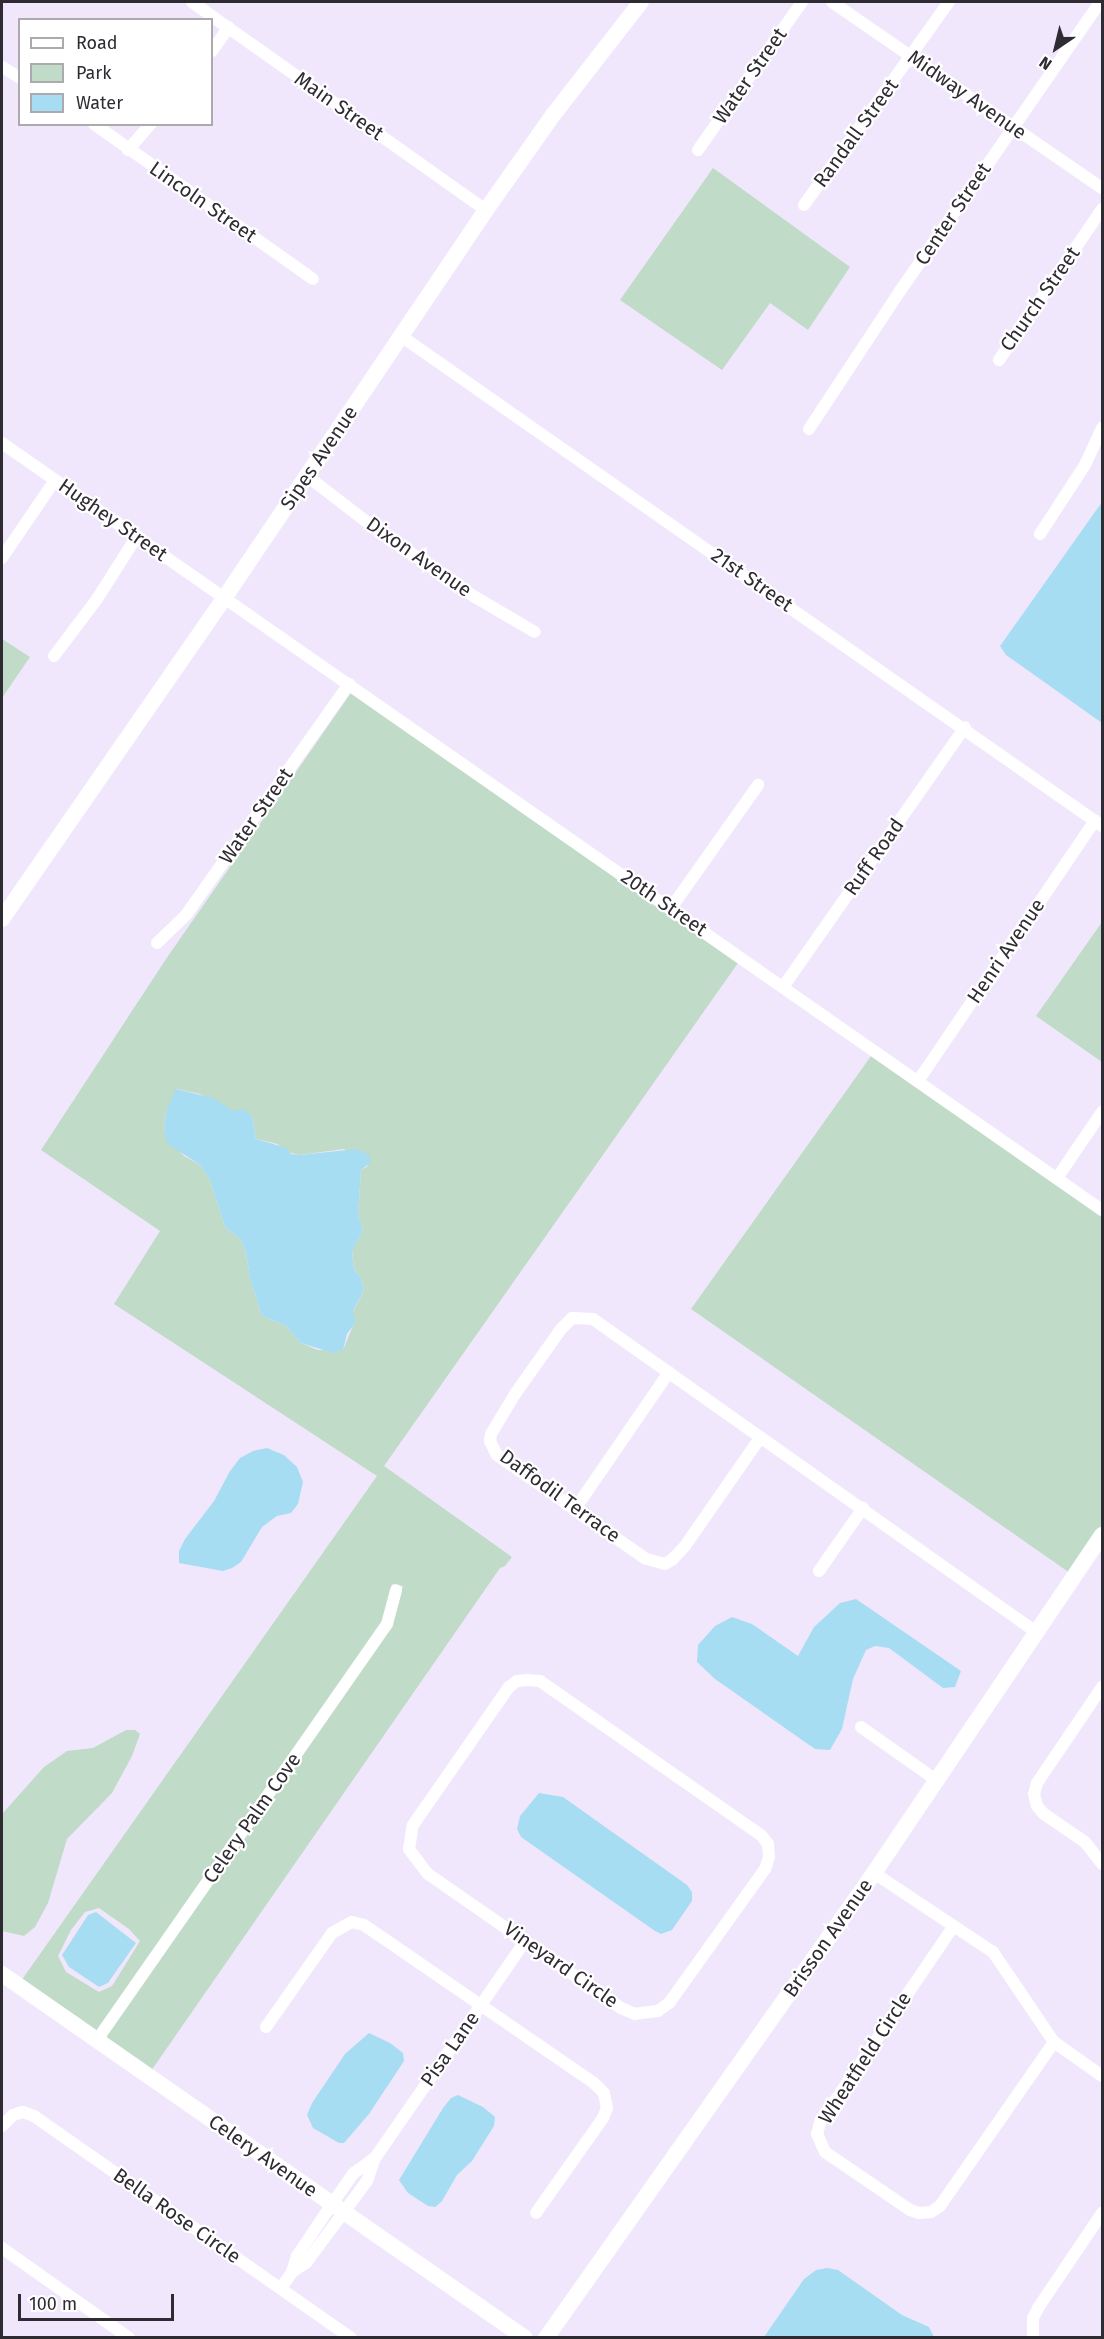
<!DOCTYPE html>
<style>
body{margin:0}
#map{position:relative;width:1104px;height:2339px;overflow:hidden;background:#f1e7fc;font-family:"Fira Sans",sans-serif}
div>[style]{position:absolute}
.green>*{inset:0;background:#c0dbc7}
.water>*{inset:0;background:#a7ddf2}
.street>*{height:12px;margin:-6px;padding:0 6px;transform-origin:6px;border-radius:6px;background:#fff}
.secondary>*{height:16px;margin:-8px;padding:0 8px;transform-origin:8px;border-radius:8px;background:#fff}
span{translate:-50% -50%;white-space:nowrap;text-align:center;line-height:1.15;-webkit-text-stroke:4.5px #fff;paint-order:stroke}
.street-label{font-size:20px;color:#2f2b33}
.frame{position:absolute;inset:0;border:3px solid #2f2b33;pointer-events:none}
.legend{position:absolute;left:18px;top:18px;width:195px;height:108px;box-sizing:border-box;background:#fff;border:2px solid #acaaad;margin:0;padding:8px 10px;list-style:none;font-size:18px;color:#2f2b33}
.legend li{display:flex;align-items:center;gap:12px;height:30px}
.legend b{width:30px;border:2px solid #acaaad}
.north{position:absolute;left:1026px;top:18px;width:60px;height:60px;-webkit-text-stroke:4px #fff;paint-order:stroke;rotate:215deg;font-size:16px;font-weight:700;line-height:24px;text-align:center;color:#2f2b33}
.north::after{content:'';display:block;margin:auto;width:21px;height:27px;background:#2f2b33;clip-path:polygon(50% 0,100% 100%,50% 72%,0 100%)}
.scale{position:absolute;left:18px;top:2294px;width:156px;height:27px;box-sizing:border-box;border:3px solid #2f2b33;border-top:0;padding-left:8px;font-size:18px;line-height:21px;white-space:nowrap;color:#2f2b33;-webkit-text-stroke:4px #fff;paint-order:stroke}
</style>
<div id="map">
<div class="green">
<i style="clip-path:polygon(713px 168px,850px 267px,808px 330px,770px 303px,722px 370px,620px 300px)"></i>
<i style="clip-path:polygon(2px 639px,30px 657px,2px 698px)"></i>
<i style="clip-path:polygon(evenodd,351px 693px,738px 963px,384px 1466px,512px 1557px,505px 1566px,500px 1568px,151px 2071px,105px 2038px,391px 1627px,403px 1586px,392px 1584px,382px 1622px,96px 2032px,21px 1981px,377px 1476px,114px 1304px,160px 1231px,41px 1150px,166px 959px,351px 693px,177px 1089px,200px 1094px,233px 1111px,252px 1116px,256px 1139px,277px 1144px,291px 1153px,300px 1155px,344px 1149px,368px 1166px,361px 1170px,358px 1215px,363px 1230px,352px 1250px,354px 1270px,360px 1276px,364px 1290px,353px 1312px,354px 1323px,343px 1350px,318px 1350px,301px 1343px,285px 1325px,262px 1316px,250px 1278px,246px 1253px,241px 1240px,225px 1227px,210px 1180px,200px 1165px,184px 1156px,164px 1134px,166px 1111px,177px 1089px,351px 693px,99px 1908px,129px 1929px,140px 1941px,112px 1986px,99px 1992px,66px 1972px,58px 1956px,71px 1930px,85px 1912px,99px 1908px)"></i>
<i style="clip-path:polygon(1102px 922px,1102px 1062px,1036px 1016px)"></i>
<i style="clip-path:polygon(871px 1056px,1102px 1217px,1102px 1525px,1070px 1573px,691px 1309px)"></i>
<i style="clip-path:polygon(126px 1730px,135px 1730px,140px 1734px,132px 1756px,112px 1793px,67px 1839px,48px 1903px,35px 1927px,24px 1936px,2px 1931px,2px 1814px,44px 1767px,67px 1751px,93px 1748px)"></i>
</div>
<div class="water">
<i style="clip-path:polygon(1102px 502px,1102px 723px,1006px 655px,1000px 646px)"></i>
<i style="clip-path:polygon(176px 1089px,213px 1098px,233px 1111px,243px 1109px,252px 1116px,256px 1139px,287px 1148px,291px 1154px,300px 1155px,356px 1149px,369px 1155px,371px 1162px,361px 1170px,358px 1215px,363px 1230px,352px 1251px,354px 1270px,360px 1276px,364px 1290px,353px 1311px,355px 1323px,347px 1334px,343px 1350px,333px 1353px,301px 1343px,285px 1325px,262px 1316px,250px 1278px,246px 1253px,241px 1240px,225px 1227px,210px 1180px,200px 1165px,168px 1144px,164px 1134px,166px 1111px)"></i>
<i style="clip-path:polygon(267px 1448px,284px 1455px,297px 1467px,303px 1482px,298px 1504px,291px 1513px,277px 1516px,262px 1527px,241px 1562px,232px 1568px,223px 1571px,179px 1563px,179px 1551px,185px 1539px,214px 1501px,230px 1471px,240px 1458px,253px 1451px)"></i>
<i style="clip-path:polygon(856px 1599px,961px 1671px,955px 1687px,943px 1688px,889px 1648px,875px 1646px,866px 1650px,853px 1679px,842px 1729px,830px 1750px,815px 1749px,715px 1679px,697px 1662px,698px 1645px,715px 1626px,732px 1617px,752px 1624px,798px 1656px,814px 1627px,840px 1603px)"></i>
<i style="clip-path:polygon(539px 1793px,563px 1797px,687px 1885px,692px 1892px,692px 1901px,672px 1930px,661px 1934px,655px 1931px,521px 1837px,517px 1829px,520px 1816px)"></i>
<i style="clip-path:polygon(96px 1912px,136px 1943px,108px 1983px,99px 1987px,69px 1967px,62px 1955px,88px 1915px)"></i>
<i style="clip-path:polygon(369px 2033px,390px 2043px,403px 2053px,404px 2061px,369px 2114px,344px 2143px,339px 2143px,313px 2128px,307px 2115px,312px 2103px,345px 2054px)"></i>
<i style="clip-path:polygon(458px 2095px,483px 2107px,495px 2117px,494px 2126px,472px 2161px,457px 2175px,442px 2201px,435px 2207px,428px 2206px,408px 2193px,399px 2180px,443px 2108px,451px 2098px)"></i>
<i style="clip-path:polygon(827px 2268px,838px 2270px,902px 2315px,929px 2327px,934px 2337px,764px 2337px,804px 2279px,816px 2270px)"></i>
</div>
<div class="street">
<i style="left:192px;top:2px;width:360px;rotate:35.3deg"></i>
<i style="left:832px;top:2px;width:328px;rotate:34.6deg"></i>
<i style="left:212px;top:51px;width:29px;rotate:-55deg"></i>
<i style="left:2px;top:67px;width:21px;rotate:31deg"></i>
<i style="left:94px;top:124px;width:268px;rotate:35.3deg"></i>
<i style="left:128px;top:150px;width:35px;rotate:-49deg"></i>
<i style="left:698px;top:150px;width:181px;rotate:-54.9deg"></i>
<i style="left:804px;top:205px;width:249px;rotate:-54.5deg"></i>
<i style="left:401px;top:336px;width:855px;rotate:34.95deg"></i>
<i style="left:999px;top:360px;width:183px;rotate:-55.7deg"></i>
<i style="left:809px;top:429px;width:165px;rotate:-56.6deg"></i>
<i style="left:900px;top:291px;width:351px;rotate:-55.3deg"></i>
<i style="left:2px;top:443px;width:1341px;rotate:34.89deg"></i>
<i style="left:307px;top:476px;width:87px;rotate:37.5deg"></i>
<i style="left:376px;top:529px;width:120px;rotate:34.5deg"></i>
<i style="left:475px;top:597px;width:69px;rotate:30.3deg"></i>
<i style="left:1040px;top:534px;width:82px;rotate:-56.9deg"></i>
<i style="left:1085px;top:465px;width:41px;rotate:-65.3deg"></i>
<i style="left:2px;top:558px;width:94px;rotate:-55.8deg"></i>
<i style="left:54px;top:656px;width:71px;rotate:-53deg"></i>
<i style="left:97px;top:599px;width:75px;rotate:-57.6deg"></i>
<i style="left:671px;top:908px;width:151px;rotate:-54.7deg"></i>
<i style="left:157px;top:943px;width:40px;rotate:-44deg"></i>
<i style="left:186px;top:915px;width:283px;rotate:-54.8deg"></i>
<i style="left:783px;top:987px;width:317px;rotate:-55deg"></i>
<i style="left:918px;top:1081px;width:315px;rotate:-55.8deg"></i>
<i style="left:1057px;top:1178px;width:80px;rotate:-55.7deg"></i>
<i style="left:760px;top:1438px;width:131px;rotate:124.8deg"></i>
<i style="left:685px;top:1546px;width:18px;rotate:133deg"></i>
<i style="left:673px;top:1559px;width:9px;rotate:148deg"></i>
<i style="left:665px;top:1564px;width:20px;rotate:-165deg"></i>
<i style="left:646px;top:1559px;width:182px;rotate:-145.1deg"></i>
<i style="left:497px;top:1455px;width:16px;rotate:-117deg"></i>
<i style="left:490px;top:1441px;width:7px;rotate:-82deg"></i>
<i style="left:491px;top:1434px;width:47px;rotate:-59deg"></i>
<i style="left:515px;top:1394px;width:80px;rotate:-54.7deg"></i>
<i style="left:561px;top:1329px;width:16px;rotate:-45deg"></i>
<i style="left:572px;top:1318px;width:21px;rotate:3deg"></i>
<i style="left:593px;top:1319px;width:542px;rotate:35.24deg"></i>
<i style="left:575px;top:1509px;width:166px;rotate:-55.5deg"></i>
<i style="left:819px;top:1571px;width:77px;rotate:-55.1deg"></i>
<i style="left:527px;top:1680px;width:13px;rotate:4deg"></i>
<i style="left:540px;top:1681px;width:269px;rotate:34.9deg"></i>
<i style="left:761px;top:1835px;width:11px;rotate:52deg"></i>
<i style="left:768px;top:1844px;width:13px;rotate:86deg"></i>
<i style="left:769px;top:1857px;width:13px;rotate:108deg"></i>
<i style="left:765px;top:1869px;width:165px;rotate:125.6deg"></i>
<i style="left:669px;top:2003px;width:14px;rotate:144deg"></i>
<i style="left:658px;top:2011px;width:23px;rotate:173deg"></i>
<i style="left:635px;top:2014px;width:15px;rotate:-157deg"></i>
<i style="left:621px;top:2008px;width:236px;rotate:-145.2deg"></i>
<i style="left:427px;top:1873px;width:30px;rotate:-127deg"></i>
<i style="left:409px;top:1849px;width:24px;rotate:-81deg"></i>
<i style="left:413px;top:1825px;width:168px;rotate:-55.2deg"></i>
<i style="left:509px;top:1687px;width:10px;rotate:-37deg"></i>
<i style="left:517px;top:1681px;width:10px;rotate:-6deg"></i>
<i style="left:1102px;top:1687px;width:116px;rotate:124.1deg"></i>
<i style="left:1037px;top:1783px;width:11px;rotate:105deg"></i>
<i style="left:1034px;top:1794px;width:12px;rotate:76deg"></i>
<i style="left:1037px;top:1806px;width:11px;rotate:49deg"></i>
<i style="left:1044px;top:1814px;width:50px;rotate:34.3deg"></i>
<i style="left:1085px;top:1842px;width:28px;rotate:52deg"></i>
<i style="left:861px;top:1727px;width:92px;rotate:35.2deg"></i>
<i style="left:874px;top:1873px;width:143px;rotate:33.6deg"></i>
<i style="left:993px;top:1952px;width:109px;rotate:55.9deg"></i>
<i style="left:1054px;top:2042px;width:59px;rotate:35.3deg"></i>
<i style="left:953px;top:1927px;width:237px;rotate:124.2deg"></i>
<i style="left:820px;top:2123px;width:11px;rotate:105deg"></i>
<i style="left:817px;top:2134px;width:20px;rotate:66deg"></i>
<i style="left:825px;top:2152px;width:103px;rotate:34.3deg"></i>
<i style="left:910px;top:2210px;width:9px;rotate:18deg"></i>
<i style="left:919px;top:2213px;width:12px;rotate:-5deg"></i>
<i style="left:931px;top:2212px;width:11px;rotate:-34deg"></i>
<i style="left:940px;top:2206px;width:200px;rotate:-55.2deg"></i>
<i style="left:266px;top:2027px;width:115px;rotate:-54.9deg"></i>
<i style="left:332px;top:1933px;width:23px;rotate:-29deg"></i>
<i style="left:352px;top:1922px;width:12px;rotate:14deg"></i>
<i style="left:364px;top:1925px;width:279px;rotate:34.5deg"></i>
<i style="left:594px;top:2083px;width:14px;rotate:45deg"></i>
<i style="left:604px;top:2093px;width:15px;rotate:79deg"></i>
<i style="left:607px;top:2108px;width:11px;rotate:112deg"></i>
<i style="left:603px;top:2118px;width:116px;rotate:125.2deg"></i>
<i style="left:97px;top:2040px;width:507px;rotate:-55.12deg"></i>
<i style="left:387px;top:1624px;width:35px;rotate:-75deg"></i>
<i style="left:2px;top:2126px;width:16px;rotate:-45deg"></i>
<i style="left:13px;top:2115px;width:10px;rotate:-17deg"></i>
<i style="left:23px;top:2112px;width:12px;rotate:20deg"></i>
<i style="left:34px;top:2116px;width:387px;rotate:35deg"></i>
<i style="left:2px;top:2248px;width:156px;rotate:35.3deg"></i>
<i style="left:292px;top:2272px;width:17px;rotate:-33deg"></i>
<i style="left:306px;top:2263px;width:102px;rotate:-53.4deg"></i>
<i style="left:367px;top:2181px;width:24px;rotate:-71deg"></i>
<i style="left:375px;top:2158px;width:264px;rotate:-55.3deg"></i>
<i style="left:281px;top:2288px;width:19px;rotate:-55deg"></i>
<i style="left:292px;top:2272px;width:17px;rotate:-73deg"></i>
<i style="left:297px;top:2256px;width:63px;rotate:-56.1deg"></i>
<i style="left:332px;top:2204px;width:38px;rotate:-55deg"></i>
<i style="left:354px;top:2173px;width:26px;rotate:-36deg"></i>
<i style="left:1033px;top:2338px;width:20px;rotate:-90deg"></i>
<i style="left:1033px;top:2318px;width:11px;rotate:-63deg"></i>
<i style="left:1038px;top:2308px;width:115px;rotate:-56deg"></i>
</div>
<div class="secondary">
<i style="left:2px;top:919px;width:392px;rotate:-55.3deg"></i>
<i style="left:225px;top:597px;width:467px;rotate:-56deg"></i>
<i style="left:486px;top:210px;width:116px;rotate:-54.8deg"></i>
<i style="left:553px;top:115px;width:143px;rotate:-52.1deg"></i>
<i style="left:2px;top:1974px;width:637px;rotate:34.84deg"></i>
<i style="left:546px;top:2338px;width:569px;rotate:-54.8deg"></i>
<i style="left:874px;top:1873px;width:408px;rotate:-56deg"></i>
</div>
<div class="street-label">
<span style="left:750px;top:76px;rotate:-55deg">Water Street</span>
<span style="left:967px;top:95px;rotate:35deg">Midway Avenue</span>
<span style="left:339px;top:106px;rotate:35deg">Main Street</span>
<span style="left:856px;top:133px;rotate:-54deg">Randall Street</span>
<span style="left:203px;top:202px;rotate:35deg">Lincoln Street</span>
<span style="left:953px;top:214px;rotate:-56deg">Center Street</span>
<span style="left:1040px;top:299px;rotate:-55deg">Church Street</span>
<span style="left:319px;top:458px;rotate:-56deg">Sipes Avenue</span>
<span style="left:113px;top:520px;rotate:35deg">Hughey Street</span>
<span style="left:419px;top:557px;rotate:35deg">Dixon Avenue</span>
<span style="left:752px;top:580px;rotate:35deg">21st Street</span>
<span style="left:256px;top:816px;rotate:-55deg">Water Street</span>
<span style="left:874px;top:857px;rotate:-55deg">Ruff Road</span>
<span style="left:664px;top:903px;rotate:35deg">20th Street</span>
<span style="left:1006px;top:951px;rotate:-56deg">Henri Avenue</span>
<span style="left:560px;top:1496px;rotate:36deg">Daffodil Terrace</span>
<span style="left:252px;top:1818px;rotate:-55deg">Celery Palm Cove</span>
<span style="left:828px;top:1938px;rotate:-55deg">Brisson Avenue</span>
<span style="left:561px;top:1965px;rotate:35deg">Vineyard Circle</span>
<span style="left:450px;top:2049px;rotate:-55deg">Pisa Lane</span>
<span style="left:865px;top:2058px;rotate:-57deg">Wheatfield Circle</span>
<span style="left:263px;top:2156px;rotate:35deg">Celery Avenue</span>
<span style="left:177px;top:2216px;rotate:35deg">Bella Rose Circle</span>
</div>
<div class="frame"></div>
<ul class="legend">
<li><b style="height:8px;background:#fff"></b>Road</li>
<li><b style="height:16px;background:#c0dbc7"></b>Park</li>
<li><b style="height:16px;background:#a7ddf2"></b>Water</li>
</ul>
<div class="north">N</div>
<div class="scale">100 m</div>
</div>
